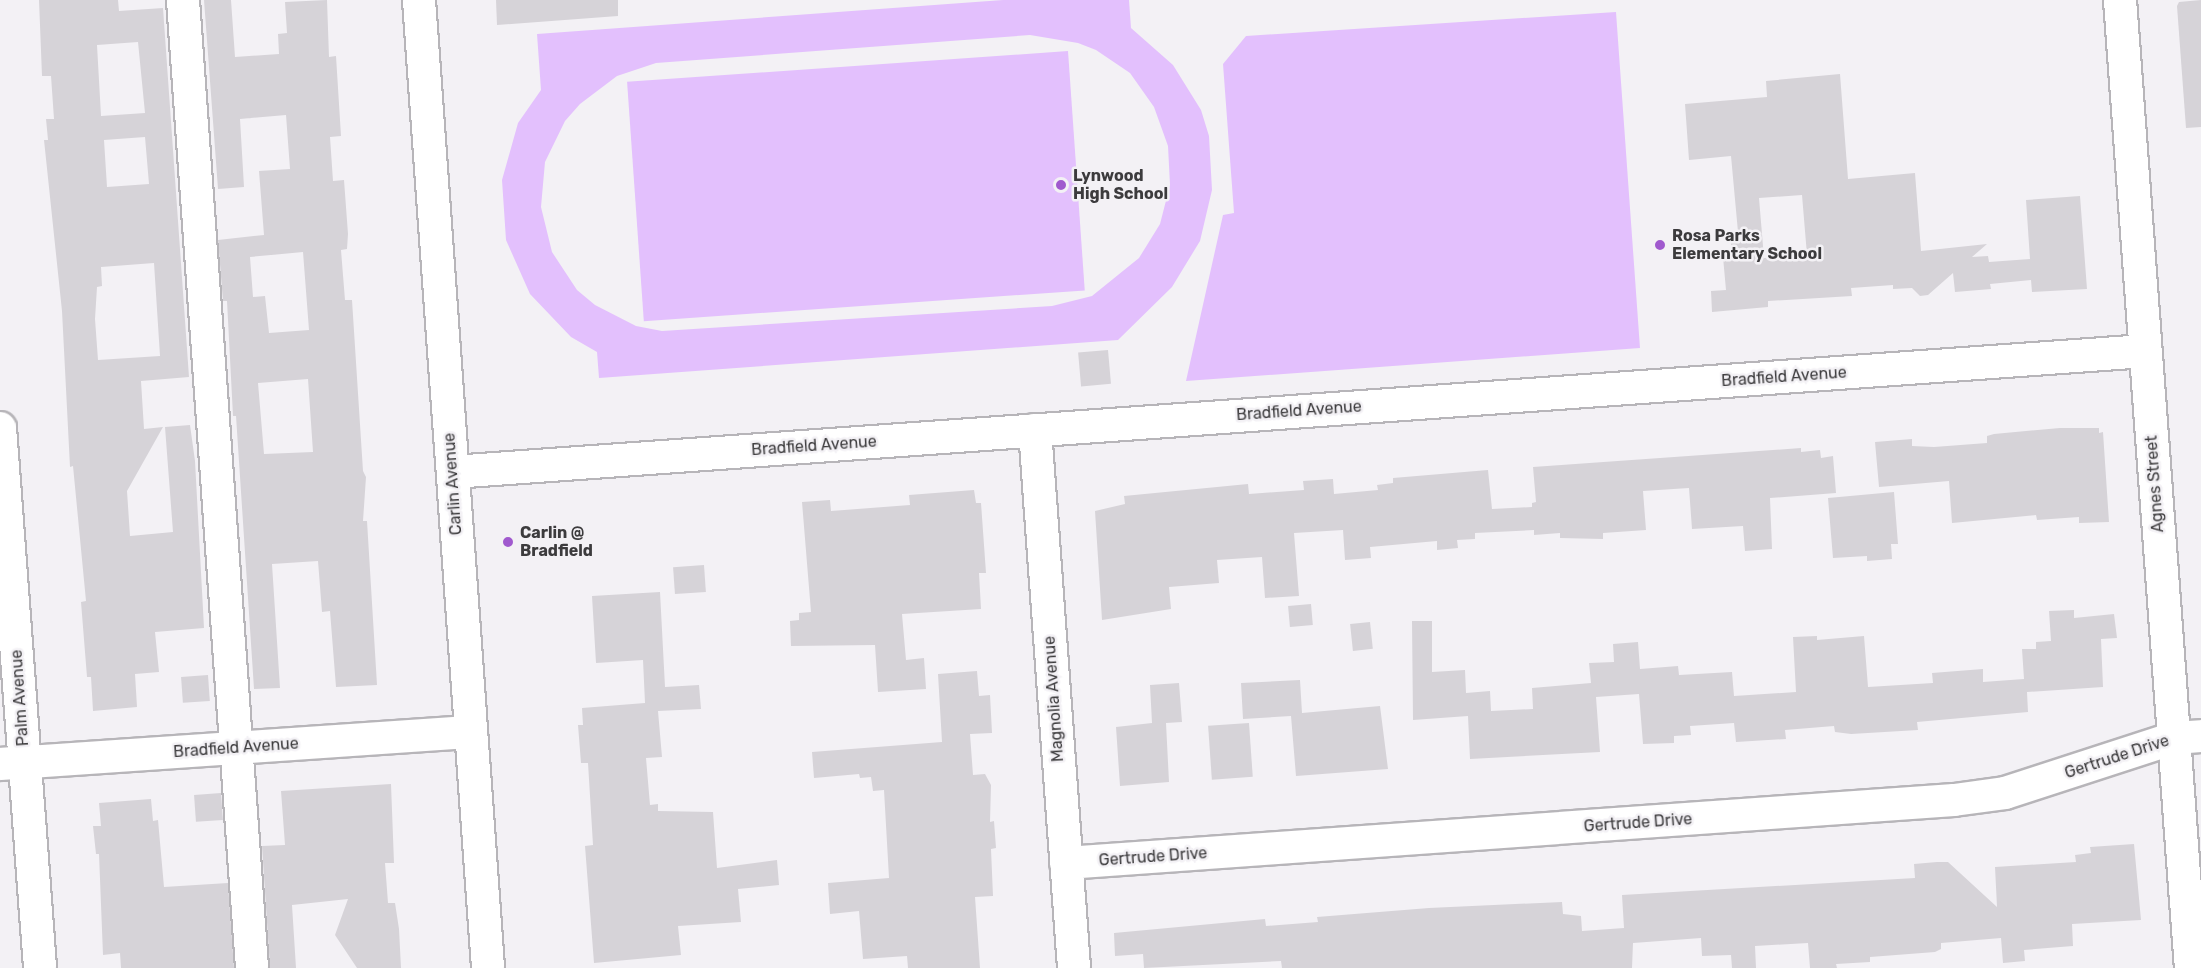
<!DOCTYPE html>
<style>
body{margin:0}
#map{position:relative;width:2201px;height:968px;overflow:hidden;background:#f3f1f5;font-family:Rubik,sans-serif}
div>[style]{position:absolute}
.green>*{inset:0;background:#e3c0fd;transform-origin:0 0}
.building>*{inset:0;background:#d6d3d8;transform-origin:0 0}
.roads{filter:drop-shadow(2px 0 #b7b5b9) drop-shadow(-2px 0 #b7b5b9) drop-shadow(0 2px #b7b5b9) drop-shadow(0 -2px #b7b5b9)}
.minor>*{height:32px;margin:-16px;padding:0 16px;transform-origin:16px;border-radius:16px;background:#fff}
.dots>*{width:16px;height:16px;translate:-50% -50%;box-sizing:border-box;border:3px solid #f3f1f5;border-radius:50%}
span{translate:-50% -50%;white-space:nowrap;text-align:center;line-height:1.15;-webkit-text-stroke:5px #f3f1f5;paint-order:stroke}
.poi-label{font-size:16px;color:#3c3b3d;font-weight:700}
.left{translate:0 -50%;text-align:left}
.street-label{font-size:16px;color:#3c3b3d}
</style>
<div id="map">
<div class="green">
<i style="clip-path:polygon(evenodd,1003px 0,1129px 0,1131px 28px,1173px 65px,1201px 110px,1209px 136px,1212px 190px,1200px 241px,1172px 287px,1118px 340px,599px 378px,597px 352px,571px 337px,530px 294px,506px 240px,502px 180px,518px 123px,541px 90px,537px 34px,1003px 0,1030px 35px,1078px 43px,1096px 50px,1130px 73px,1154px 107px,1168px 146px,1170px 185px,1160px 224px,1139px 258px,1092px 296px,1052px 306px,662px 331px,636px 326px,595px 305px,577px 290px,552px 252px,541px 207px,545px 162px,565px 121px,580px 104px,617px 76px,656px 63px,1030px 35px)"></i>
<i style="clip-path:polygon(1616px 12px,1640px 348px,1186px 381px,1223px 215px,1234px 213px,1223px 64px,1246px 36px)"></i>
<i style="left:1068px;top:51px;width:240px;height:442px;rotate:86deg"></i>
</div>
<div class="building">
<i style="clip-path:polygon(evenodd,39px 0,118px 0,119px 11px,163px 8px,189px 377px,141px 381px,144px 429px,163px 427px,127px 491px,130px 536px,173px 532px,165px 427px,190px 425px,195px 461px,204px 628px,155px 632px,159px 672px,135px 674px,137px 707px,93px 711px,91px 677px,87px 677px,81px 602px,86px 601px,73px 466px,70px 467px,62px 311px,44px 140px,48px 140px,46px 119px,54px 119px,51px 76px,42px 76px,39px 0,138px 42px,145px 113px,101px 116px,97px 45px,138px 42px,39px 0,145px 137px,149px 184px,107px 187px,104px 140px,145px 137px,39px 0,154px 263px,160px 356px,98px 360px,95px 319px,97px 287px,102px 286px,101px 267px,154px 263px)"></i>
<i style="clip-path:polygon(evenodd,204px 0,231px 0,235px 57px,279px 54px,278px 34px,287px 33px,285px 2px,327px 0,329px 57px,336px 56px,341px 136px,330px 137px,333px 181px,344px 180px,348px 234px,347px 249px,341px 250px,345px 300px,352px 300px,363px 471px,366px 477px,363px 521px,367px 521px,377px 685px,336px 687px,330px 611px,322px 612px,318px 561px,272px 564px,280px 688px,254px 689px,236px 416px,233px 416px,227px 301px,223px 301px,218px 240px,264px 235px,259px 171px,290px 169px,286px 115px,240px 119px,244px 187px,218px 189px,204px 0,303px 252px,309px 330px,269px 333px,265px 296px,253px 297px,250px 257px,303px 252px,204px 0,308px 379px,313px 452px,264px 454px,258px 383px,308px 379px)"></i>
<i style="clip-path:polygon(496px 0,618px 0,618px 16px,497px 25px)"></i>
<i style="clip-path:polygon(2201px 0,2201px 127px,2186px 128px,2177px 6px,2179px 2px)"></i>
<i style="clip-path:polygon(evenodd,1840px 74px,1848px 179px,1915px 173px,1921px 251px,1987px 244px,1972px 257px,1988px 256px,1989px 262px,2030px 259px,2026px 200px,2080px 196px,2087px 289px,2032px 292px,2031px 280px,1990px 284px,1991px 289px,1955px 292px,1953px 273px,1928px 295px,1920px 296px,1912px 288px,1893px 289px,1893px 285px,1851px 288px,1852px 296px,1768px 301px,1768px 307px,1712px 312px,1711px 291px,1726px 290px,1723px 257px,1732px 256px,1730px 233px,1738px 232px,1731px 156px,1689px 160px,1685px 104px,1767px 97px,1766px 81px,1840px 74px,1802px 195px,1807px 255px,1764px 258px,1759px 198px,1802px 195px)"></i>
<i style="left:1108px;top:350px;width:34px;height:30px;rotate:85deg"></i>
<i style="clip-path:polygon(2060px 428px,2099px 428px,2099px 433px,2103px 432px,2109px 522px,2079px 523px,2079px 517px,2037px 520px,2036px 515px,1952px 523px,1949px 481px,1879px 487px,1875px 442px,1912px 439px,1912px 446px,1934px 447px,1987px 443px,1987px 436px,1994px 434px)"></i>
<i style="clip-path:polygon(1801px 448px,1801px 452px,1820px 450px,1821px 458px,1833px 456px,1836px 493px,1770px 498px,1772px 549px,1745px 551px,1743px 526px,1692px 529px,1689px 488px,1643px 491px,1646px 530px,1603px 533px,1603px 539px,1560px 538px,1560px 533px,1534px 535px,1534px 530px,1475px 533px,1475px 539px,1457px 540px,1458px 548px,1437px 550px,1437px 541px,1370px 547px,1371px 558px,1345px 560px,1343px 530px,1294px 533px,1299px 596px,1265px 598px,1262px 557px,1217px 560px,1219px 583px,1169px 587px,1171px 609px,1102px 620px,1095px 511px,1125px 504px,1124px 496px,1248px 484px,1249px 494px,1304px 490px,1303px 481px,1333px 479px,1334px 494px,1378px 490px,1377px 485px,1393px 483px,1393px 478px,1488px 470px,1492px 509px,1532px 507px,1532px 503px,1536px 502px,1533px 467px)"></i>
<i style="clip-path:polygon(974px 490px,976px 503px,981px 503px,986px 573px,979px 573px,981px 609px,902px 614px,906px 660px,924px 658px,926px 689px,878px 692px,875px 645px,791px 646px,790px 621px,799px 620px,799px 613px,811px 612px,802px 502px,830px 500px,831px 511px,910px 505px,909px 495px)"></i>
<i style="clip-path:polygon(1894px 492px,1898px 544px,1891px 544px,1892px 559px,1867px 561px,1867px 556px,1833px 558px,1828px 498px)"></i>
<i style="left:704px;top:565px;width:27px;height:31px;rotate:86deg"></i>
<i style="clip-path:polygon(660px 592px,665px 687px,699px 685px,701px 709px,658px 711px,662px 757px,646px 758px,650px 805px,658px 804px,658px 811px,713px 812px,717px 868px,777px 860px,779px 885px,738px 889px,741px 922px,678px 926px,681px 955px,594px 963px,585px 846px,593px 845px,588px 763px,581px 763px,578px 725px,583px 725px,582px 708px,645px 703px,643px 660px,596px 663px,592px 596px)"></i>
<i style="left:1311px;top:604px;width:21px;height:23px;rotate:85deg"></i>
<i style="clip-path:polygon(2074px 610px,2074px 618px,2114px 614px,2117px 638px,2101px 639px,2103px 687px,2027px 692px,2028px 712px,1917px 722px,1918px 730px,1851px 734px,1835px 732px,1834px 726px,1785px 730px,1786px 739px,1736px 742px,1734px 723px,1690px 726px,1691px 735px,1674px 736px,1674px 743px,1643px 744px,1639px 694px,1596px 697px,1600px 752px,1470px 759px,1468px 716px,1413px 720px,1412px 621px,1432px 621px,1432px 672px,1465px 670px,1466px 693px,1490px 691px,1491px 711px,1533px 709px,1532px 688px,1591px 683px,1589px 663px,1614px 662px,1613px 644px,1638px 642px,1640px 669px,1678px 666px,1679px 675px,1732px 672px,1734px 696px,1796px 692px,1793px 637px,1817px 636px,1817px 640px,1864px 636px,1868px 687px,1933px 683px,1932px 673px,1983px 669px,1983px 682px,2024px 679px,2022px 649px,2036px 649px,2036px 642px,2051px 641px,2049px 611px)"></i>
<i style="left:1370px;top:622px;width:27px;height:20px;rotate:84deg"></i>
<i style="clip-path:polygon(977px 671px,979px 696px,990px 695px,992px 733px,970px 734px,973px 775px,985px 774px,991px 785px,990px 822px,994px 821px,996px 848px,991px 849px,993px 896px,975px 897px,980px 968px,908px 968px,907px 956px,863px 959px,859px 911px,830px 914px,828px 883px,889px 878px,884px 790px,873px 791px,871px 777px,860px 778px,859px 774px,814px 778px,812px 752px,942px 742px,938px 674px)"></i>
<i style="left:208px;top:675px;width:26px;height:27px;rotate:86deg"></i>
<i style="clip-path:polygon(1300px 680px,1302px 713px,1380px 706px,1388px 769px,1296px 776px,1291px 716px,1243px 719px,1241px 683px)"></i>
<i style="clip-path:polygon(1179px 683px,1182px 722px,1166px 723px,1169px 782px,1120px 786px,1116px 727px,1152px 723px,1150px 685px)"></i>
<i style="left:1249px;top:723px;width:54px;height:41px;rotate:86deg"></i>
<i style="clip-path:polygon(391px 784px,394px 863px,385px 863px,388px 903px,395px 903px,399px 929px,401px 968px,357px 968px,335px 935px,348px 899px,292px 905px,296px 968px,270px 968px,262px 846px,285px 845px,281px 791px)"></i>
<i style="left:221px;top:793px;width:27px;height:27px;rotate:86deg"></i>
<i style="clip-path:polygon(151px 799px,153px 821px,158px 820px,164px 887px,228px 883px,234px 968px,121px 968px,120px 953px,103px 955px,99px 854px,96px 854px,93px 826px,101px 826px,99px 803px)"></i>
<i style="clip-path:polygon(2134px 844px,2141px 920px,2072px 924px,2073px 946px,2024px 950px,2025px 961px,2003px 963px,2001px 938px,1941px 943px,1941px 949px,1935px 952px,1870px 957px,1870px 962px,1836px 964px,1837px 968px,1810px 968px,1808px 943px,1755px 946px,1756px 968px,1732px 968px,1731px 955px,1702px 956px,1701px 938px,1633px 943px,1632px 968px,1282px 968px,1281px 961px,1144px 968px,1143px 954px,1115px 956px,1114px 933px,1265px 919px,1266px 926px,1318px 922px,1317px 917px,1429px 908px,1562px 902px,1563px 914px,1581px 916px,1582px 931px,1624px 928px,1622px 895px,1915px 878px,1914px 864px,1937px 862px,1948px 862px,1997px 907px,1995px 867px,2076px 862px,2075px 855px,2091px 853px,2090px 847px)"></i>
</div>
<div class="roads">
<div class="minor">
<i style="left:183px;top:0;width:970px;rotate:85.92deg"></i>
<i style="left:419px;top:0;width:970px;rotate:85.92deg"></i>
<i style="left:2120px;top:0;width:971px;rotate:85.81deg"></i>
<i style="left:0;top:428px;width:541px;rotate:85.76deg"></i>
<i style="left:1035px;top:430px;width:539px;rotate:85.85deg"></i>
<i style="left:453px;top:472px;width:1696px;rotate:-4.09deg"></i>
<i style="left:0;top:764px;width:472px;rotate:-3.9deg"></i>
<i style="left:1066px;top:863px;width:890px;rotate:-4.06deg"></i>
<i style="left:1954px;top:800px;width:51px;rotate:-7.8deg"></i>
<i style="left:2005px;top:793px;width:178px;rotate:-18deg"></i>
<i style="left:2174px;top:738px;width:27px;rotate:-4deg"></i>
</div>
</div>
<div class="dots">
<i style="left:1061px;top:185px;background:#a059ce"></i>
<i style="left:1660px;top:245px;background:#a059ce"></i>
<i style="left:508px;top:542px;background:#a059ce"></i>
</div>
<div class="poi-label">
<span class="left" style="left:1073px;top:185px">Lynwood<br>High School</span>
<span class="left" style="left:1672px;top:245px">Rosa Parks<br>Elementary School</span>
<span class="left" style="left:520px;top:542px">Carlin @<br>Bradfield</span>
</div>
<div class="street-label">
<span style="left:1784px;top:377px;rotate:-4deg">Bradfield Avenue</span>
<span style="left:1299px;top:411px;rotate:-4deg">Bradfield Avenue</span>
<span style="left:814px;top:446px;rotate:-4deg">Bradfield Avenue</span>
<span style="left:453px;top:484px;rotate:-94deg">Carlin Avenue</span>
<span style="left:2155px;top:484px;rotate:-94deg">Agnes Street</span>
<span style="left:20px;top:698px;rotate:-94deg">Palm Avenue</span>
<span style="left:1054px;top:699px;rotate:-94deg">Magnolia Avenue</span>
<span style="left:236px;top:748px;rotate:-4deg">Bradfield Avenue</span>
<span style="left:2117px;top:757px;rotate:-18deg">Gertrude Drive</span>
<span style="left:1638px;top:823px;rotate:-4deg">Gertrude Drive</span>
<span style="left:1153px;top:857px;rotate:-4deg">Gertrude Drive</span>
</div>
</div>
